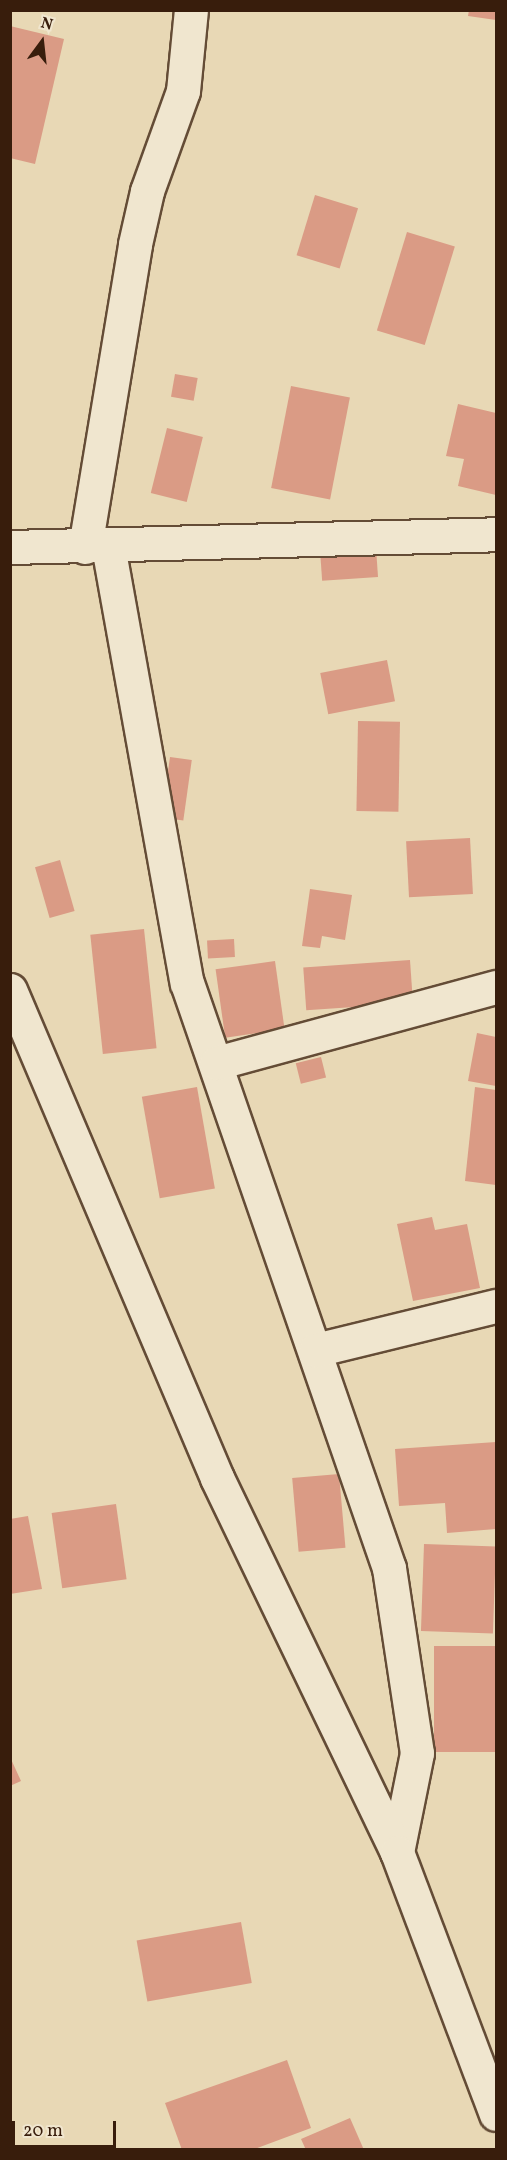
<!DOCTYPE html>
<style>
body{margin:0}
#map{position:relative;width:507px;height:2160px;overflow:hidden;background:#e8d8b5;font-family:Vollkorn,serif}
div>[style]{position:absolute}
.building>*{inset:0;background:#da9b85;transform-origin:0 0}
.roads{filter:drop-shadow(2px 0 #644c36) drop-shadow(-2px 0 #644c36) drop-shadow(0 2px #644c36) drop-shadow(0 -2px #644c36)}
.minor>*{height:33px;margin:-16.5px;padding:0 16.5px;transform-origin:16.5px;border-radius:16.5px;background:#f0e6cf}
span{translate:-50% -50%;white-space:nowrap;text-align:center;line-height:1.15;-webkit-text-stroke:5px #f0e6cf;paint-order:stroke}
.frame{position:absolute;inset:0;border:12px solid #381d0c;pointer-events:none}
.north{position:absolute;left:12px;top:12px;width:60px;height:60px;-webkit-text-stroke:4px #f0e6cf;paint-order:stroke;rotate:15deg;font-size:16px;font-weight:700;line-height:24px;text-align:center;color:#381d0c}
.north::after{content:'';display:block;margin:auto;width:21px;height:27px;background:#381d0c;clip-path:polygon(50% 0,100% 100%,50% 72%,0 100%)}
.scale{position:absolute;left:12px;top:2121px;width:104px;height:27px;box-sizing:border-box;border:3px solid #381d0c;border-top:0;padding-left:8px;font-size:18px;line-height:21px;white-space:nowrap;color:#381d0c;-webkit-text-stroke:4px #f0e6cf;paint-order:stroke}
</style>
<div id="map">
<div class="building">
<i style="clip-path:polygon(469px 10px,496px 10px,496px 20px,468px 16px)"></i>
<i style="clip-path:polygon(10px 26px,64px 39px,35px 164px,10px 158px)"></i>
<i style="left:315px;top:195px;width:45px;height:63px;rotate:17deg"></i>
<i style="left:407px;top:232px;width:50px;height:103px;rotate:17deg"></i>
<i style="left:175px;top:374px;width:23px;height:23px;rotate:10deg"></i>
<i style="left:291px;top:386px;width:60px;height:104px;rotate:11deg"></i>
<i style="clip-path:polygon(458px 404px,496px 413px,496px 495px,458px 486px,464px 459px,446px 456px)"></i>
<i style="left:167px;top:428px;width:37px;height:67px;rotate:14deg"></i>
<i style="left:376px;top:548px;width:29px;height:56px;rotate:86deg"></i>
<i style="left:387px;top:660px;width:42px;height:68px;rotate:79deg"></i>
<i style="left:358px;top:721px;width:42px;height:90px;rotate:1deg"></i>
<i style="left:170px;top:757px;width:22px;height:61px;rotate:8deg"></i>
<i style="left:470px;top:838px;width:56px;height:64px;rotate:87deg"></i>
<i style="left:60px;top:860px;width:53px;height:26px;rotate:74deg"></i>
<i style="clip-path:polygon(310px 889px,352px 895px,345px 940px,322px 936px,320px 948px,302px 946px)"></i>
<i style="left:144px;top:929px;width:120px;height:54px;rotate:84deg"></i>
<i style="left:234px;top:939px;width:18px;height:27px;rotate:87deg"></i>
<i style="left:410px;top:960px;width:43px;height:107px;rotate:86deg"></i>
<i style="left:275px;top:961px;width:69px;height:60px;rotate:82deg"></i>
<i style="clip-path:polygon(477px 1033px,496px 1037px,496px 1086px,468px 1081px)"></i>
<i style="left:321px;top:1057px;width:21px;height:26px;rotate:76deg"></i>
<i style="left:197px;top:1087px;width:103px;height:56px;rotate:80deg"></i>
<i style="clip-path:polygon(475px 1087px,496px 1090px,496px 1185px,465px 1181px)"></i>
<i style="clip-path:polygon(432px 1217px,435px 1230px,467px 1224px,480px 1288px,413px 1301px,397px 1224px)"></i>
<i style="clip-path:polygon(496px 1442px,496px 1529px,447px 1533px,445px 1503px,399px 1506px,395px 1449px)"></i>
<i style="left:339px;top:1474px;width:74px;height:47px;rotate:85deg"></i>
<i style="left:116px;top:1504px;width:76px;height:65px;rotate:82deg"></i>
<i style="clip-path:polygon(28px 1516px,42px 1589px,10px 1594px,10px 1519px)"></i>
<i style="left:424px;top:1544px;width:72px;height:87px;rotate:2deg"></i>
<i style="left:434px;top:1646px;width:62px;height:106px"></i>
<i style="clip-path:polygon(10px 1757px,21px 1781px,10px 1786px)"></i>
<i style="left:241px;top:1922px;width:62px;height:106px;rotate:80deg"></i>
<i style="clip-path:polygon(287px 2060px,311px 2128px,252px 2150px,182px 2150px,165px 2103px)"></i>
<i style="clip-path:polygon(350px 2118px,364px 2150px,306px 2150px,301px 2139px)"></i>
</div>
<div class="roads">
<div class="minor">
<i style="left:108px;top:546px;width:444px;rotate:79.8deg"></i>
<i style="left:187px;top:983px;width:619px;rotate:70.95deg"></i>
<i style="left:389px;top:1568px;width:187px;rotate:81.4deg"></i>
<i style="left:417px;top:1753px;width:101px;rotate:101.4deg"></i>
<i style="left:10px;top:547px;width:486px;rotate:-1.5deg"></i>
<i style="left:85px;top:547px;width:307px;rotate:-80.6deg"></i>
<i style="left:135px;top:244px;width:54px;rotate:-77.2deg"></i>
<i style="left:147px;top:191px;width:106px;rotate:-70.2deg"></i>
<i style="left:183px;top:91px;width:81px;rotate:-84.4deg"></i>
<i style="left:10px;top:990px;width:530px;rotate:67.01deg"></i>
<i style="left:217px;top:1478px;width:415px;rotate:64.3deg"></i>
<i style="left:397px;top:1852px;width:280px;rotate:69.3deg"></i>
<i style="left:216px;top:1063px;width:290px;rotate:-15.2deg"></i>
<i style="left:315px;top:1350px;width:186px;rotate:-13.7deg"></i>
</div>
</div>
<div class="frame"></div>
<div class="north">N</div>
<div class="scale">20 m</div>
</div>
